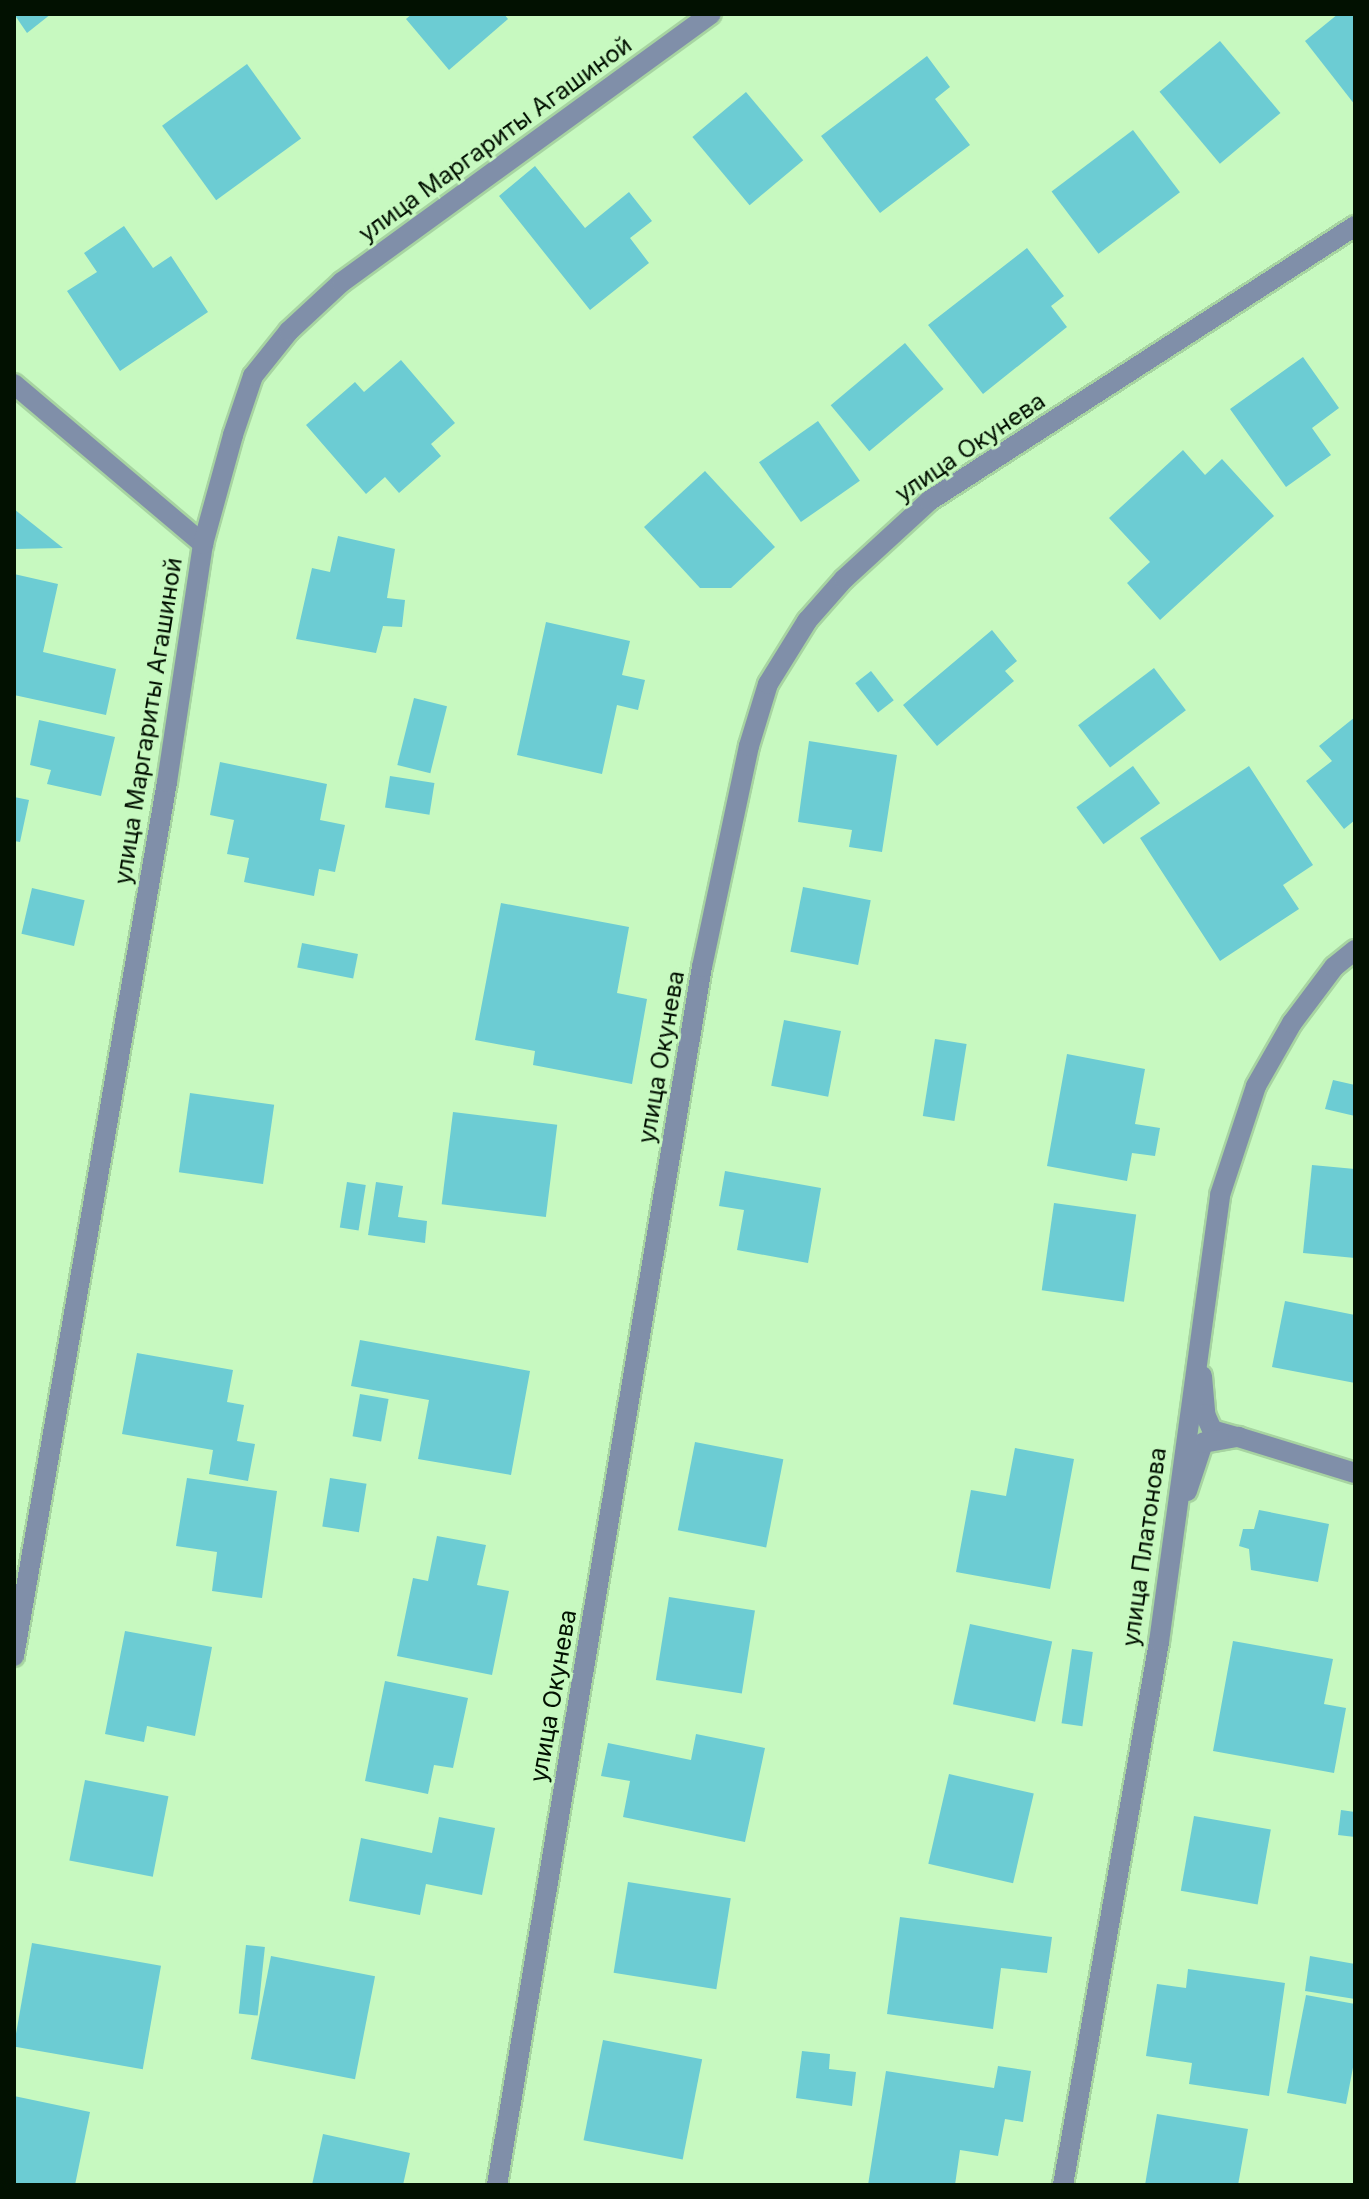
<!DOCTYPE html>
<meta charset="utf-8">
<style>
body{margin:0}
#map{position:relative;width:1369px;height:2199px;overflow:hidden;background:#c7f9c0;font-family:Inter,sans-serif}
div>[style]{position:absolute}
.building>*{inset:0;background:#6cccd3;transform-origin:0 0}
.roads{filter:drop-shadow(2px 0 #a7d4a1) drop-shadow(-2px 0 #a7d4a1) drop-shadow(0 2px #a7d4a1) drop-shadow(0 -2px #a7d4a1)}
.minor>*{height:20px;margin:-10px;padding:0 10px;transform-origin:10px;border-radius:10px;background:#808fa9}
span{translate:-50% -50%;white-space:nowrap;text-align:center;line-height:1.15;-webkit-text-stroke:6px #c7f9c0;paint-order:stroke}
.street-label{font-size:24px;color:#021101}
.frame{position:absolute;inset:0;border:16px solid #021101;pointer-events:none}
</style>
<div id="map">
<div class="building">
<i style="clip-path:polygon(14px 14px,51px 14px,27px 33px)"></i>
<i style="clip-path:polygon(412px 14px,504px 14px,508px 19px,449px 70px,406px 19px)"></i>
<i style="clip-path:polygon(1338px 14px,1355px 14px,1355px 105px,1305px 41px)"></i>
<i style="left:1220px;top:41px;width:94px;height:79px;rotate:50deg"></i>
<i style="clip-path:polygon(927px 56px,950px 87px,935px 99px,970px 145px,880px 213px,821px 136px)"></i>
<i style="left:247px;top:64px;width:92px;height:105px;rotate:54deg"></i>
<i style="left:746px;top:92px;width:89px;height:70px;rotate:50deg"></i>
<i style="left:1133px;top:130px;width:78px;height:102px;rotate:53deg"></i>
<i style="clip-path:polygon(535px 166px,585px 228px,629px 192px,652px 221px,630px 238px,649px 263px,590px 310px,499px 196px)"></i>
<i style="clip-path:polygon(124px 226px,153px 268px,171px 256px,208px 312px,120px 371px,67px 291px,97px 272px,84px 253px)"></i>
<i style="clip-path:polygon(1027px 248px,1064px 296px,1051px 306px,1067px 327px,983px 394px,928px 325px)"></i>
<i style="left:905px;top:343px;width:60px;height:97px;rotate:50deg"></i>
<i style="clip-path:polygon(1303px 357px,1339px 408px,1312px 428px,1331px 455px,1286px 487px,1230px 409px)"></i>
<i style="clip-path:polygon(401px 360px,455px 423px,431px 444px,441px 456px,399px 493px,385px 477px,366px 494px,306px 425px,355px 382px,364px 392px)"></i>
<i style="left:818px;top:421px;width:73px;height:72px;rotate:55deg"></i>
<i style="clip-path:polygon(1183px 450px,1205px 475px,1222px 459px,1274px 516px,1160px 620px,1127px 583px,1150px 562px,1109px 518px)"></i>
<i style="clip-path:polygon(705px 471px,775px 547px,731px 588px,700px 588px,644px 527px)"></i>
<i style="clip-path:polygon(14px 509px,63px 548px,14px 549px)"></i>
<i style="clip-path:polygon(338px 536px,395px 549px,387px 598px,405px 600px,402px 627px,383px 626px,376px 653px,296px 639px,312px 568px,330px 572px)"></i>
<i style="clip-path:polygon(14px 574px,58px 584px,43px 652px,116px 669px,106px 715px,14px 695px)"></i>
<i style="clip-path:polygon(546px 622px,630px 641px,622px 675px,645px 680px,638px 710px,617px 705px,602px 774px,517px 755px)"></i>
<i style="clip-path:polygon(992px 630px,1017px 661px,1005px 671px,1014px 681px,937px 746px,903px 705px)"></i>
<i style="left:1154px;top:668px;width:53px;height:95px;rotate:53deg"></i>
<i style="left:871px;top:671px;width:37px;height:20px;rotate:52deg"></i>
<i style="left:414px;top:698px;width:34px;height:69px;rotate:14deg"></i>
<i style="clip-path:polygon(1355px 717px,1355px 820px,1344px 829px,1306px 781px,1332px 761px,1319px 746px)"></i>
<i style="clip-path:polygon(39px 720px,115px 737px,101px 796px,47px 784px,51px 770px,30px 765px)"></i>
<i style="clip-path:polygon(809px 741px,897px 755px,882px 852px,849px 847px,852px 830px,798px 822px)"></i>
<i style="clip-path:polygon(220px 762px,327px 784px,320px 820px,345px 825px,335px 872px,319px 869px,314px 896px,244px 882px,249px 858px,227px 854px,234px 820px,210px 815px)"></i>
<i style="left:1133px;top:766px;width:46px;height:70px;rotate:54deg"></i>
<i style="clip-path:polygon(1249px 766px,1313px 865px,1283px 885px,1299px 909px,1220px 961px,1140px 838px)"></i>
<i style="left:390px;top:776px;width:45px;height:32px;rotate:9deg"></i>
<i style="clip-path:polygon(14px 797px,29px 800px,20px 842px,14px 841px)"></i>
<i style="left:803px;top:887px;width:69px;height:66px;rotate:11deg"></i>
<i style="left:32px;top:888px;width:54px;height:47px;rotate:13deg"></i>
<i style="clip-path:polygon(501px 903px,629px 927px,617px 993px,647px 999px,632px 1084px,533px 1065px,535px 1051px,475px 1040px)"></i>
<i style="left:302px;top:943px;width:57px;height:25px;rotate:11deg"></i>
<i style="left:784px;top:1020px;width:58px;height:67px;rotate:11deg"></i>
<i style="left:935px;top:1039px;width:32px;height:78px;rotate:9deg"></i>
<i style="clip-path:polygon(1067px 1054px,1145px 1069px,1135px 1124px,1160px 1128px,1155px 1156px,1132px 1153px,1127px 1181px,1047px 1166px)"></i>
<i style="clip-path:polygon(1333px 1080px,1355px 1085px,1355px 1116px,1325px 1109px)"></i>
<i style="left:190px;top:1093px;width:85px;height:80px;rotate:8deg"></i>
<i style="left:453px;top:1112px;width:105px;height:93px;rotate:7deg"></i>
<i style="clip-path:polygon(1312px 1165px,1355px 1169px,1355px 1258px,1303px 1253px)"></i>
<i style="clip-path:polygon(725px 1171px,821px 1188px,808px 1263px,737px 1250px,744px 1210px,719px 1206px)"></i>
<i style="left:347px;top:1182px;width:19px;height:46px;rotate:9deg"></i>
<i style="clip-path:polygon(376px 1182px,403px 1186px,398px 1217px,427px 1221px,425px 1243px,368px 1235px)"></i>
<i style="left:1054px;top:1203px;width:83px;height:88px;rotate:8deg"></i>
<i style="clip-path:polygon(1285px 1301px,1355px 1315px,1355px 1383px,1272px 1367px)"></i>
<i style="clip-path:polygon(360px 1340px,530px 1371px,511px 1475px,418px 1459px,429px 1400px,351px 1386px)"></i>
<i style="clip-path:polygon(137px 1353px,233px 1370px,227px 1402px,244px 1405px,237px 1441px,255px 1444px,248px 1481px,209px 1474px,213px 1450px,122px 1434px)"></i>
<i style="left:360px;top:1394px;width:29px;height:43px;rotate:10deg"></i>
<i style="left:695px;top:1442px;width:90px;height:90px;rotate:11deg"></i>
<i style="clip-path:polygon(1015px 1448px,1074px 1459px,1050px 1589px,956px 1572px,971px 1490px,1006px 1496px)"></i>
<i style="clip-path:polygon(187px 1478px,277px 1491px,262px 1598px,212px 1591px,217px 1552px,176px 1546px)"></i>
<i style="left:330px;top:1478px;width:37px;height:49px;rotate:9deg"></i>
<i style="clip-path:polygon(1259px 1510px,1329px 1524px,1318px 1582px,1251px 1570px,1249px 1549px,1239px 1546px,1243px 1529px,1254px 1529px)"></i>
<i style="clip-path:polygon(437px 1536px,486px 1545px,477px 1585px,509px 1591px,492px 1675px,397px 1656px,413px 1578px,428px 1581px)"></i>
<i style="left:669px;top:1597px;width:87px;height:84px;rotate:9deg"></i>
<i style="left:970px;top:1624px;width:84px;height:82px;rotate:12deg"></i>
<i style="clip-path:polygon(125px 1631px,212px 1647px,195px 1736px,147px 1726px,144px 1742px,105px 1734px)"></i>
<i style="clip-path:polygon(1233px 1641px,1333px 1659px,1324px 1704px,1346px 1708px,1334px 1773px,1213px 1751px)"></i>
<i style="left:1072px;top:1649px;width:21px;height:75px;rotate:8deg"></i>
<i style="clip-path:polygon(385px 1681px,468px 1698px,453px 1768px,434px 1765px,428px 1794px,365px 1781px)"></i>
<i style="clip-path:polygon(696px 1734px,765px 1748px,745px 1842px,623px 1817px,630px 1781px,601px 1776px,608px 1743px,691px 1760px)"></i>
<i style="left:949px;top:1774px;width:87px;height:92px;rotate:13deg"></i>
<i style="left:85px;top:1780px;width:85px;height:82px;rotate:11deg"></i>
<i style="clip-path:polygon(1341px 1810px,1355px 1812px,1355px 1837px,1338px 1835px)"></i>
<i style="left:1194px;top:1816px;width:78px;height:76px;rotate:10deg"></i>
<i style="clip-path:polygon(439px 1817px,495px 1828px,482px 1895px,426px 1884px,420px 1915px,349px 1901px,361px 1838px,432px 1853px)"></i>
<i style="left:628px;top:1882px;width:104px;height:92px;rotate:9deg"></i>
<i style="clip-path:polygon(900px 1917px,1052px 1937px,1047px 1973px,1001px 1968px,993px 2029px,887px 2014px)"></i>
<i style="left:32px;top:1943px;width:131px;height:105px;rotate:10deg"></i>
<i style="left:246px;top:1945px;width:19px;height:69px;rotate:6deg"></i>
<i style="left:271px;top:1956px;width:106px;height:105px;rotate:11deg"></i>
<i style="clip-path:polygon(1310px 1956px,1355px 1964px,1355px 1999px,1305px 1991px)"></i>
<i style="clip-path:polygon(1188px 1969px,1285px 1983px,1269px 2096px,1189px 2084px,1192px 2063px,1146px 2056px,1157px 1984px,1186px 1988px)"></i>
<i style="clip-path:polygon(1306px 1995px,1355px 2004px,1355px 2057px,1346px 2104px,1287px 2093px)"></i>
<i style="left:603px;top:2040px;width:101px;height:102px;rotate:11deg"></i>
<i style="clip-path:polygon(802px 2051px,830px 2054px,829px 2069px,856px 2072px,852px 2106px,796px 2098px)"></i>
<i style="clip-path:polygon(998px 2066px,1031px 2071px,1023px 2122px,1005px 2119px,998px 2156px,960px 2150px,955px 2185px,868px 2185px,886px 2071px,994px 2088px)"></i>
<i style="clip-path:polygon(14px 2096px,90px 2112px,75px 2185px,14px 2185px)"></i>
<i style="clip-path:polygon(1157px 2114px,1248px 2129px,1238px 2185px,1145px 2185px)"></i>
<i style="clip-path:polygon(323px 2134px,410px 2153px,403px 2185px,312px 2185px)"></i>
</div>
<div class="roads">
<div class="minor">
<i style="left:14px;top:384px;width:248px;rotate:40.2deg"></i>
<i style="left:1202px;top:1376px;width:38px;rotate:85deg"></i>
<i style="left:1205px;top:1414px;width:17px;rotate:66deg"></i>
<i style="left:1212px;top:1430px;width:25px;rotate:16deg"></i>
<i style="left:1187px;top:1491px;width:51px;rotate:-71.6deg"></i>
<i style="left:1203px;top:1443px;width:36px;rotate:-10deg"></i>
<i style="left:1238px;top:1437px;width:122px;rotate:17.1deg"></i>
<i style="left:14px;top:1656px;width:887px;rotate:-80.07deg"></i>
<i style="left:167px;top:782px;width:241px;rotate:-81.4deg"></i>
<i style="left:203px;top:544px;width:113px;rotate:-74.6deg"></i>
<i style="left:233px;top:435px;width:62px;rotate:-71.3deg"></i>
<i style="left:253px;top:376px;width:58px;rotate:-51.3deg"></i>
<i style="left:289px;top:331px;width:72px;rotate:-42.8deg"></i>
<i style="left:342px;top:282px;width:456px;rotate:-36deg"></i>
<i style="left:497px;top:2185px;width:1235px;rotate:-80.45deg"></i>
<i style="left:702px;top:967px;width:226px;rotate:-78deg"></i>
<i style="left:749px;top:746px;width:65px;rotate:-73deg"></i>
<i style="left:768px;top:684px;width:74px;rotate:-58.2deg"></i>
<i style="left:807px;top:621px;width:56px;rotate:-48.6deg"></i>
<i style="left:844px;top:579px;width:115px;rotate:-42.5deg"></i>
<i style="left:929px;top:501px;width:507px;rotate:-32.84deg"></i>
<i style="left:1063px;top:2185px;width:551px;rotate:-79.97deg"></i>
<i style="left:1159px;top:1642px;width:451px;rotate:-82.2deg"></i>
<i style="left:1220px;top:1195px;width:115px;rotate:-71.7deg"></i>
<i style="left:1256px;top:1086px;width:73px;rotate:-60.3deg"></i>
<i style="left:1292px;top:1023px;width:70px;rotate:-53.1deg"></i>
<i style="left:1334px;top:967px;width:27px;rotate:-39deg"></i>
</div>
</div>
<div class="street-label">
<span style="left:495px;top:139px;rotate:-36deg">улица Маргариты Агашиной</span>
<span style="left:970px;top:447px;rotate:-34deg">улица Окунева</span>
<span style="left:148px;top:721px;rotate:-81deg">улица Маргариты Агашиной</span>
<span style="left:661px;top:1057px;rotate:-80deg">улица Окунева</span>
<span style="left:1144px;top:1547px;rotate:-82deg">улица Платонова</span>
<span style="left:553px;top:1696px;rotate:-80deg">улица Окунева</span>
</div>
<div class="frame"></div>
</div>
